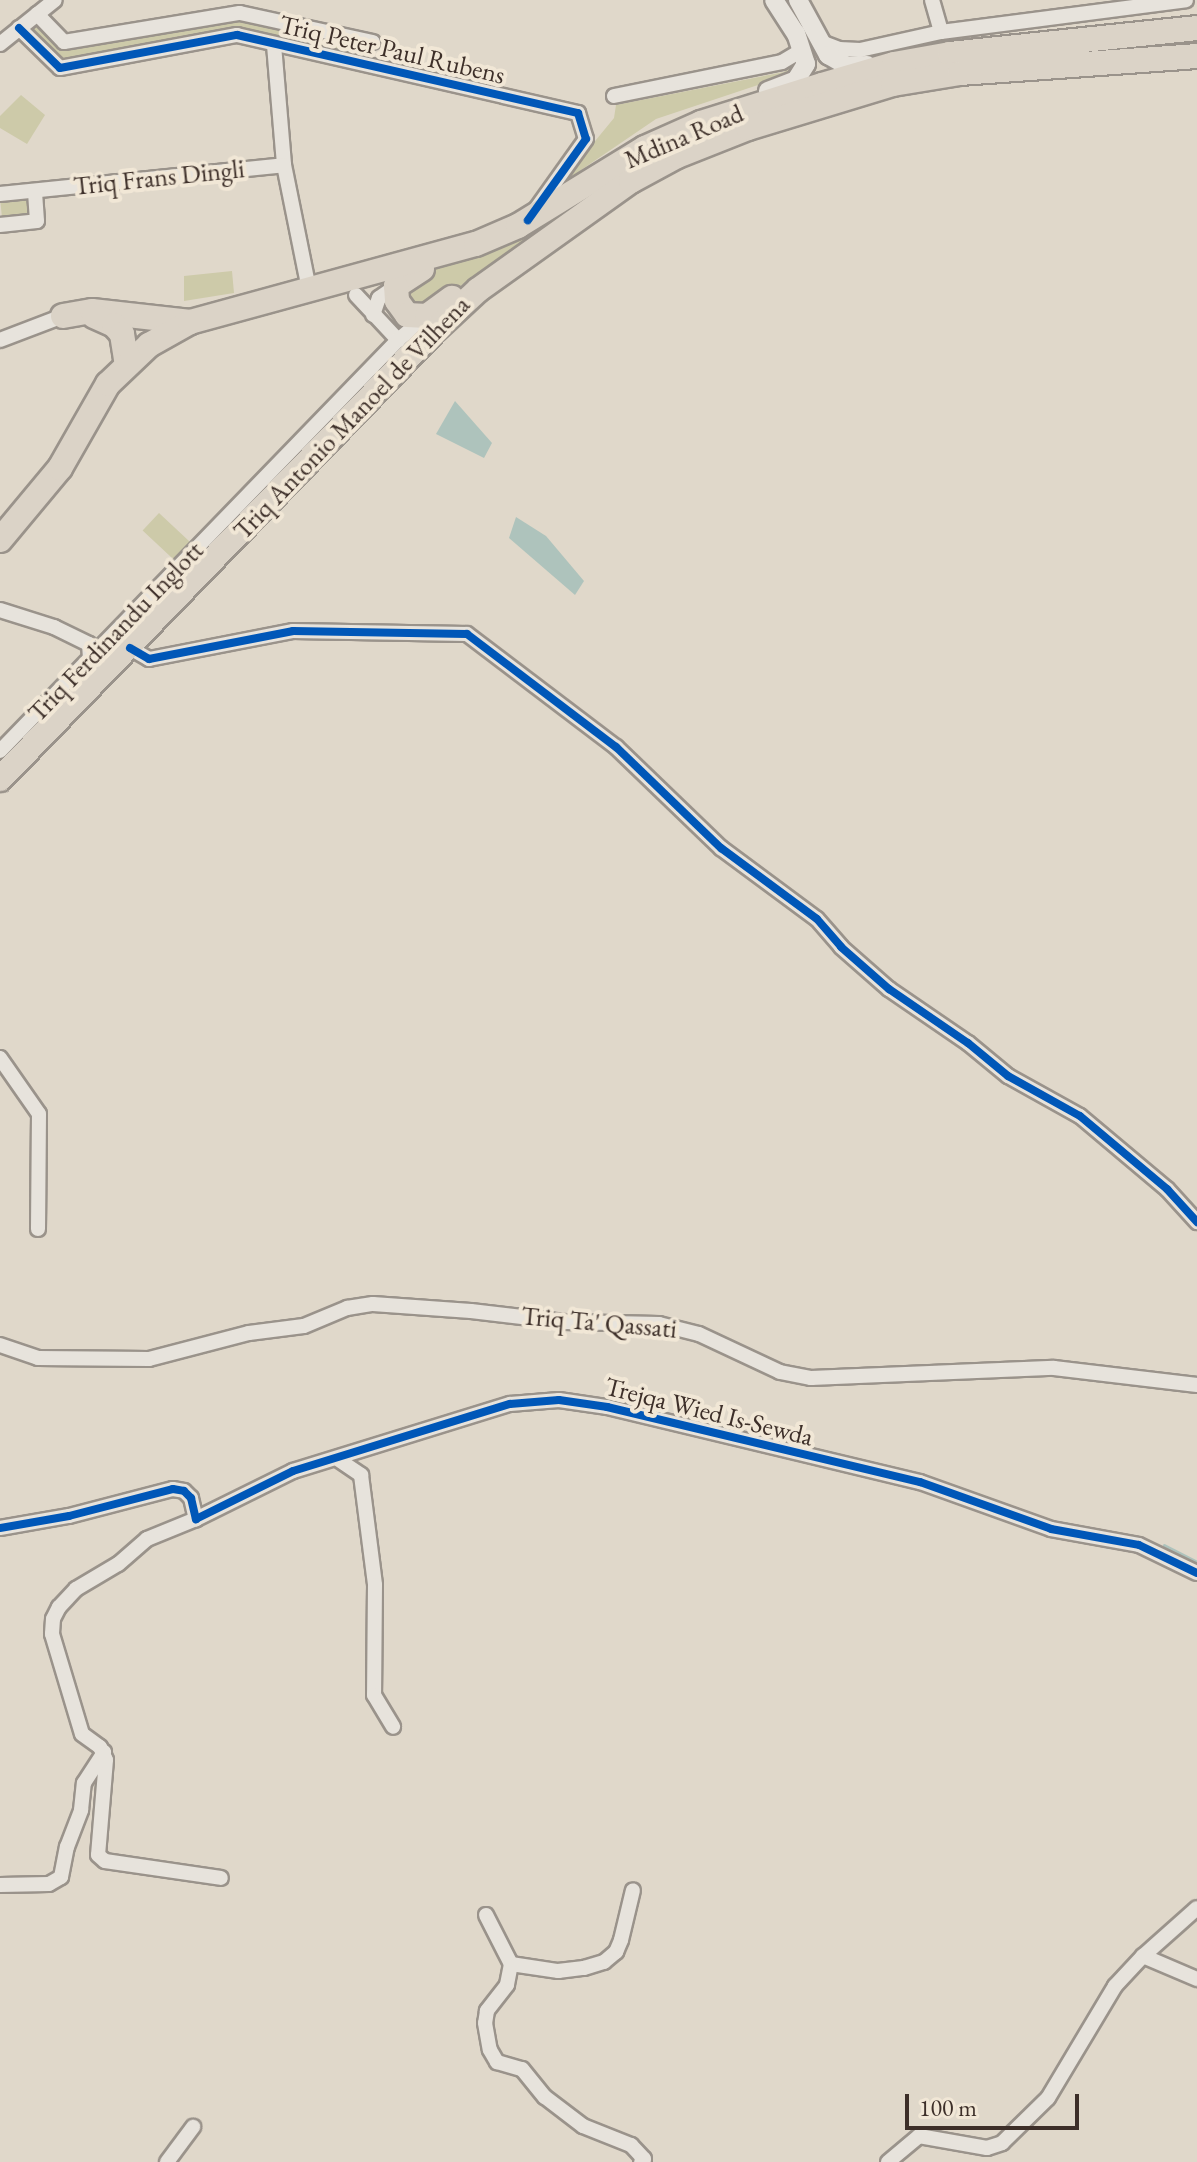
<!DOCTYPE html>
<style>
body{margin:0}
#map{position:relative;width:1197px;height:2162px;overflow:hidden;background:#e0d8ca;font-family:"EB Garamond",serif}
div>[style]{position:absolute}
.green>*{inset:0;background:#cdcaa9;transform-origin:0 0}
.water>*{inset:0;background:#aec3bc}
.stream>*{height:3px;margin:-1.5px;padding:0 1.5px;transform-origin:1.5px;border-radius:1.5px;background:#aec3bc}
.roads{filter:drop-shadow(2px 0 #9a938b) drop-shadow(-2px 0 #9a938b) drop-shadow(0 2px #9a938b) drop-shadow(0 -2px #9a938b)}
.street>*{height:14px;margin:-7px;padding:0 7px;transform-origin:7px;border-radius:7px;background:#e7e3dc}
.secondary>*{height:18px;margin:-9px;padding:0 9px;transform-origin:9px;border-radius:9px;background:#e7e3dc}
.highway>*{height:24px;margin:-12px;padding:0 12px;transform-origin:12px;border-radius:12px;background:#dbd3c7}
.cycleway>*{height:8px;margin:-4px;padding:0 4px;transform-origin:4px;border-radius:4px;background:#0057b8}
span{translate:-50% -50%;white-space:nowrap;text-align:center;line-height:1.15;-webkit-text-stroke:8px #f1e7d6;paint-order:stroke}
.street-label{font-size:26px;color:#3d2f29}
.scale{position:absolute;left:905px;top:2094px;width:174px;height:36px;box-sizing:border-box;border:4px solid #3d2f29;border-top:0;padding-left:10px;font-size:24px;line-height:28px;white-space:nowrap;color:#3d2f29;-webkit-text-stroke:6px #f1e7d6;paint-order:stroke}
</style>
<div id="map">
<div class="green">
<i style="clip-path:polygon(237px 19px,375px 47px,372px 56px,236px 27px,61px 61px,31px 31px,37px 26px,64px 50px)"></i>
<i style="clip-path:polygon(796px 65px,776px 79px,656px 119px,559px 185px,614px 118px,616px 105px,784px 72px,787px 67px)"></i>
<i style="clip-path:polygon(21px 95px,45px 115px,27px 144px,0 128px,0 116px)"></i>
<i style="clip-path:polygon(601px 190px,447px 295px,410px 309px,404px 285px,413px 277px,496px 248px)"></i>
<i style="left:28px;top:197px;width:18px;height:28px;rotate:84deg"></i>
<i style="clip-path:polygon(232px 271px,234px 293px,184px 301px,184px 276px)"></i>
<i style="left:159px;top:513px;width:45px;height:24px;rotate:43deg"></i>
</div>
<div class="water">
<i style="clip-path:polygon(455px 401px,492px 443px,484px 458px,436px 434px)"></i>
<i style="clip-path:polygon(516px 517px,546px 536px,584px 581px,575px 595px,509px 538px)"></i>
</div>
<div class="stream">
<i style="left:1164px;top:1545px;width:37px;rotate:27deg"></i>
</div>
<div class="roads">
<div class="street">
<i style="left:932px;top:0;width:33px;rotate:74deg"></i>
<i style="left:37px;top:14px;width:39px;rotate:46deg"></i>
<i style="left:64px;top:42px;width:178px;rotate:-9.4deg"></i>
<i style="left:240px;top:13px;width:136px;rotate:12.3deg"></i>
<i style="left:19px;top:28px;width:57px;rotate:44.3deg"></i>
<i style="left:60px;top:68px;width:180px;rotate:-10.6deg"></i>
<i style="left:237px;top:35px;width:350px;rotate:12.9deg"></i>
<i style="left:578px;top:113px;width:27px;rotate:73deg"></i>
<i style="left:586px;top:139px;width:86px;rotate:125.5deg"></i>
<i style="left:821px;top:42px;width:19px;rotate:21deg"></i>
<i style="left:839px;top:49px;width:21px;rotate:3deg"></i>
<i style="left:860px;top:50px;width:83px;rotate:-12.5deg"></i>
<i style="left:941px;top:32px;width:247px;rotate:-7.4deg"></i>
<i style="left:0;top:44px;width:70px;rotate:-38.7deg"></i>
<i style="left:274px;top:45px;width:120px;rotate:85.2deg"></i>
<i style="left:284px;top:165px;width:126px;rotate:78.6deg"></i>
<i style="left:614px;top:96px;width:171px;rotate:-11.4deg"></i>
<i style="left:782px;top:62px;width:23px;rotate:-31deg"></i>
<i style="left:0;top:194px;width:285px;rotate:-5.8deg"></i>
<i style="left:0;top:225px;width:37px;rotate:-6deg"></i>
<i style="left:37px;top:221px;width:30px;rotate:-94deg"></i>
<i style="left:356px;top:295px;width:62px;rotate:47deg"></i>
<i style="left:373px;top:315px;width:18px;rotate:-71deg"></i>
<i style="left:379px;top:298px;width:21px;rotate:-35deg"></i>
<i style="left:0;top:340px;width:67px;rotate:-20.9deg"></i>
<i style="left:0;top:610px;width:57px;rotate:17.5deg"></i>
<i style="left:54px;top:627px;width:39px;rotate:26deg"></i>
<i style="left:89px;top:644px;width:15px;rotate:86deg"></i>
<i style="left:130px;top:648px;width:22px;rotate:30deg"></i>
<i style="left:149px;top:659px;width:147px;rotate:-11deg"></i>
<i style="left:293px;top:631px;width:174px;rotate:1deg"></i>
<i style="left:467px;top:634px;width:187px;rotate:37.2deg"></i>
<i style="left:616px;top:747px;width:146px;rotate:43.9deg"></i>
<i style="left:721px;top:848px;width:119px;rotate:36.5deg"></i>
<i style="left:817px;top:919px;width:37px;rotate:49deg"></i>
<i style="left:841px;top:947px;width:64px;rotate:41.2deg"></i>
<i style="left:889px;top:989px;width:96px;rotate:34.4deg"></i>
<i style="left:968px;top:1043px;width:52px;rotate:39.5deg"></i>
<i style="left:1008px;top:1076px;width:82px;rotate:29.1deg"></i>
<i style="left:1080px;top:1116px;width:114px;rotate:40deg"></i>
<i style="left:1167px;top:1189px;width:45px;rotate:47.7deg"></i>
<i style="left:0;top:751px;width:572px;rotate:-45.92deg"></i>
<i style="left:398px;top:340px;width:38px;rotate:-40deg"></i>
<i style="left:0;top:1058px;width:68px;rotate:55.1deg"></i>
<i style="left:39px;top:1114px;width:115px;rotate:90.5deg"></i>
<i style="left:0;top:1345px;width:40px;rotate:18.9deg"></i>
<i style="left:38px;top:1358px;width:111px;rotate:0.5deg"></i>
<i style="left:149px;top:1359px;width:103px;rotate:-14.6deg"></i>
<i style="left:249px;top:1333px;width:55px;rotate:-7.3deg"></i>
<i style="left:304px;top:1326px;width:47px;rotate:-22.7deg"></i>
<i style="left:347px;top:1308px;width:26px;rotate:-9deg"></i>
<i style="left:373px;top:1304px;width:98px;rotate:4.1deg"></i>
<i style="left:471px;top:1311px;width:94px;rotate:6.7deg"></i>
<i style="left:564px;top:1322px;width:95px;rotate:1.2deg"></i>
<i style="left:659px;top:1324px;width:41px;rotate:14deg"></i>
<i style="left:699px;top:1334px;width:89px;rotate:25.1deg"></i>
<i style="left:780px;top:1372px;width:32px;rotate:11deg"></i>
<i style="left:811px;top:1378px;width:243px;rotate:-2.4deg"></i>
<i style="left:1054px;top:1368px;width:144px;rotate:6.8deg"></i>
<i style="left:339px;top:1460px;width:27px;rotate:34deg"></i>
<i style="left:361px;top:1475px;width:111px;rotate:82.7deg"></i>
<i style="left:375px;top:1585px;width:110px;rotate:90.5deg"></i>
<i style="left:374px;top:1695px;width:37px;rotate:59deg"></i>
<i style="left:196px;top:1519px;width:53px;rotate:157.8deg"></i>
<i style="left:147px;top:1539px;width:38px;rotate:139deg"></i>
<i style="left:118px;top:1564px;width:49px;rotate:149.2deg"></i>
<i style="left:76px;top:1589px;width:25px;rotate:133deg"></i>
<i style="left:59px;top:1607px;width:13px;rotate:117deg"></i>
<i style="left:53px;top:1619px;width:15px;rotate:94deg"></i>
<i style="left:52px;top:1634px;width:104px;rotate:73.3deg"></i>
<i style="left:82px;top:1734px;width:22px;rotate:36deg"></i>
<i style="left:100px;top:1747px;width:14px;rotate:65deg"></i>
<i style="left:106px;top:1760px;width:95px;rotate:94.8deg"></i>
<i style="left:98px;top:1855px;width:9px;rotate:41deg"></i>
<i style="left:105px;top:1861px;width:117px;rotate:8.3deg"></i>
<i style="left:0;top:1528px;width:70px;rotate:-9.9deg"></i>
<i style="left:69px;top:1516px;width:107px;rotate:-14.6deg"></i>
<i style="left:173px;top:1489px;width:11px;rotate:10deg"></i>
<i style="left:184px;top:1491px;width:10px;rotate:45deg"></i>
<i style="left:191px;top:1498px;width:22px;rotate:77deg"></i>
<i style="left:196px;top:1519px;width:108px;rotate:-26.3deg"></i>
<i style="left:293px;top:1471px;width:227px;rotate:-17.2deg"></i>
<i style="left:510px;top:1404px;width:49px;rotate:-4.7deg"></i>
<i style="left:559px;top:1400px;width:49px;rotate:8.3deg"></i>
<i style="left:607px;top:1407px;width:322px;rotate:13.5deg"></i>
<i style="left:920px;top:1482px;width:139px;rotate:19.7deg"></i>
<i style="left:1051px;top:1529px;width:89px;rotate:10.3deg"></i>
<i style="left:1139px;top:1545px;width:64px;rotate:25.8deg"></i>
<i style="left:0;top:1885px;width:49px;rotate:-1.2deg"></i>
<i style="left:49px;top:1884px;width:14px;rotate:-30deg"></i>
<i style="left:61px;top:1877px;width:31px;rotate:-79deg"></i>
<i style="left:67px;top:1847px;width:40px;rotate:-69deg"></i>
<i style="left:81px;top:1810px;width:27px;rotate:-84deg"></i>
<i style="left:84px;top:1783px;width:37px;rotate:-57deg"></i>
<i style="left:486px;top:1915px;width:55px;rotate:63deg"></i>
<i style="left:511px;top:1964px;width:21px;rotate:101deg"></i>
<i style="left:507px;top:1985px;width:33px;rotate:128deg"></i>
<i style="left:487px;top:2011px;width:12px;rotate:99deg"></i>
<i style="left:485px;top:2023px;width:27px;rotate:80deg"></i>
<i style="left:490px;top:2050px;width:14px;rotate:60deg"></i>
<i style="left:497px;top:2062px;width:26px;rotate:16deg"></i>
<i style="left:522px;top:2069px;width:36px;rotate:51deg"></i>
<i style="left:545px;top:2097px;width:48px;rotate:37.3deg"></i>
<i style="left:583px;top:2126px;width:52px;rotate:21.6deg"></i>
<i style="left:631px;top:2145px;width:19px;rotate:47deg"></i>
<i style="left:644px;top:2159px;width:4px;rotate:135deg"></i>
<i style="left:1143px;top:1956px;width:59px;rotate:23.1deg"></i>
<i style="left:511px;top:1964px;width:48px;rotate:8.5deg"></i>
<i style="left:558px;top:1971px;width:26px;rotate:-7deg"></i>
<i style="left:584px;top:1968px;width:21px;rotate:-17deg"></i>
<i style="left:604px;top:1962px;width:16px;rotate:-40deg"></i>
<i style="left:616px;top:1952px;width:13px;rotate:-67deg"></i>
<i style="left:621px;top:1940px;width:51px;rotate:-76.5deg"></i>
<i style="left:167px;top:2162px;width:44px;rotate:-53.4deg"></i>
<i style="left:888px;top:2162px;width:40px;rotate:-40deg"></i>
<i style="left:919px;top:2136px;width:69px;rotate:10deg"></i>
<i style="left:987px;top:2148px;width:16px;rotate:-18deg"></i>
<i style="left:1002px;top:2143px;width:64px;rotate:-44.4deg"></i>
<i style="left:1048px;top:2098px;width:131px;rotate:-59.1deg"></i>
<i style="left:1115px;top:1986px;width:41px;rotate:-47deg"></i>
<i style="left:1143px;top:1956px;width:72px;rotate:-41.6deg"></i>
</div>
<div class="secondary">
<i style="left:798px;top:0;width:63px;rotate:61.4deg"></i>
<i style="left:828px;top:55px;width:22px;rotate:30deg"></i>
<i style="left:847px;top:66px;width:20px;rotate:-3deg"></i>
<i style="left:768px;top:91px;width:30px;rotate:-21deg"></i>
<i style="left:796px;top:80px;width:19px;rotate:-58deg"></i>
<i style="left:806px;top:64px;width:32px;rotate:-108deg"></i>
<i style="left:796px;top:34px;width:40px;rotate:-122.9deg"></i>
</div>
<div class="highway">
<i style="left:422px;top:269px;width:31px;rotate:147deg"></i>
<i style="left:396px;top:286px;width:15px;rotate:86deg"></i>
<i style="left:397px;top:301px;width:17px;rotate:54deg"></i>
<i style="left:407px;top:315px;width:20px;rotate:3deg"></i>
<i style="left:427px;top:316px;width:31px;rotate:-36deg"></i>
<i style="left:63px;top:316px;width:29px;rotate:-10deg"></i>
<i style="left:92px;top:311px;width:99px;rotate:6.4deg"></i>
<i style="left:94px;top:316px;width:22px;rotate:24deg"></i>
<i style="left:114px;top:325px;width:12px;rotate:48deg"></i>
<i style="left:122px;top:334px;width:30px;rotate:81deg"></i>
<i style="left:0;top:540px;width:94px;rotate:-50.2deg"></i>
<i style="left:60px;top:468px;width:97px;rotate:-60.3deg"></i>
<i style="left:108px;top:384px;width:57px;rotate:-43.6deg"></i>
<i style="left:149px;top:345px;width:47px;rotate:-29.3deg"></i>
<i style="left:190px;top:322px;width:296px;rotate:-15.3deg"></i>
<i style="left:476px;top:244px;width:46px;rotate:-23.2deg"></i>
<i style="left:518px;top:226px;width:149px;rotate:-31.6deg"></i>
<i style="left:645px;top:148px;width:61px;rotate:-24.1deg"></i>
<i style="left:701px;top:123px;width:127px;rotate:-17.4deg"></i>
<i style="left:822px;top:85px;width:75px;rotate:-16.3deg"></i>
<i style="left:894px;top:64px;width:57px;rotate:-10.1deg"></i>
<i style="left:950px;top:54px;width:248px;rotate:-6deg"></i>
<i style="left:0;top:779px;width:627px;rotate:-45.91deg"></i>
<i style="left:436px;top:329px;width:57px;rotate:-42.9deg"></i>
<i style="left:478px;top:290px;width:188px;rotate:-35.5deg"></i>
<i style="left:631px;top:181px;width:52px;rotate:-28.5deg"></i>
<i style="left:677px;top:156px;width:76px;rotate:-21.5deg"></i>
<i style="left:748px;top:128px;width:152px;rotate:-16.9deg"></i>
<i style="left:893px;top:84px;width:68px;rotate:-9.3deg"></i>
<i style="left:960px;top:73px;width:238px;rotate:-4.1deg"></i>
</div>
</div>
<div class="cycleway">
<i style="left:19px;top:28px;width:57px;rotate:44.3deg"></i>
<i style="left:60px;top:68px;width:180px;rotate:-10.6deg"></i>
<i style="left:237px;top:35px;width:350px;rotate:12.9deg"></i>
<i style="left:578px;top:113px;width:27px;rotate:73deg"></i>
<i style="left:586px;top:139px;width:100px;rotate:125.6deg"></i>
<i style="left:130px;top:648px;width:22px;rotate:30deg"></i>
<i style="left:149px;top:659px;width:147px;rotate:-11deg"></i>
<i style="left:293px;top:631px;width:174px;rotate:1deg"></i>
<i style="left:467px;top:634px;width:187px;rotate:37.2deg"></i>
<i style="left:616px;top:747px;width:146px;rotate:43.9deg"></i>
<i style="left:721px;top:848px;width:119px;rotate:36.5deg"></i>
<i style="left:817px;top:919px;width:37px;rotate:49deg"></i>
<i style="left:841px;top:947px;width:64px;rotate:41.2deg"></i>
<i style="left:889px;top:989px;width:96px;rotate:34.4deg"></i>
<i style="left:968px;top:1043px;width:52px;rotate:39.5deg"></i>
<i style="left:1008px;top:1076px;width:82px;rotate:29.1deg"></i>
<i style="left:1080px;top:1116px;width:114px;rotate:40deg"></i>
<i style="left:1167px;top:1189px;width:45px;rotate:47.7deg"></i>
<i style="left:0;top:1528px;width:70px;rotate:-9.9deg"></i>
<i style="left:69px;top:1516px;width:107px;rotate:-14.6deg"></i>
<i style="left:173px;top:1489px;width:11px;rotate:10deg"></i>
<i style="left:184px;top:1491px;width:10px;rotate:45deg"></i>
<i style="left:191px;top:1498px;width:22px;rotate:77deg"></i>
<i style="left:196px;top:1519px;width:108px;rotate:-26.3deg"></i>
<i style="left:293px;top:1471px;width:227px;rotate:-17.2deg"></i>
<i style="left:510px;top:1404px;width:49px;rotate:-4.7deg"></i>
<i style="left:559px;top:1400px;width:49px;rotate:8.3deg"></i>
<i style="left:607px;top:1407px;width:322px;rotate:13.5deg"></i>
<i style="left:920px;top:1482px;width:139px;rotate:19.7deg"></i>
<i style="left:1051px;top:1529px;width:89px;rotate:10.3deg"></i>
<i style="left:1139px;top:1545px;width:64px;rotate:25.8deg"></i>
</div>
<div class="street-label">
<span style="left:392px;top:50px;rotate:13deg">Triq Peter Paul Rubens</span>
<span style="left:684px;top:137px;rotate:-23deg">Mdina Road</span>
<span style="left:159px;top:178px;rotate:-6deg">Triq Frans Dingli</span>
<span style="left:352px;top:418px;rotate:-46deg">Triq Antonio Manoel de Vilhena</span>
<span style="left:116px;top:632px;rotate:-46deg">Triq Ferdinandu Inglott</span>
<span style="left:599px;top:1323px;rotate:5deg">Triq Ta' Qassati</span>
<span style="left:709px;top:1412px;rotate:14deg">Trejqa Wied Is-Sewda</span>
</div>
<div class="scale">100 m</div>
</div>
